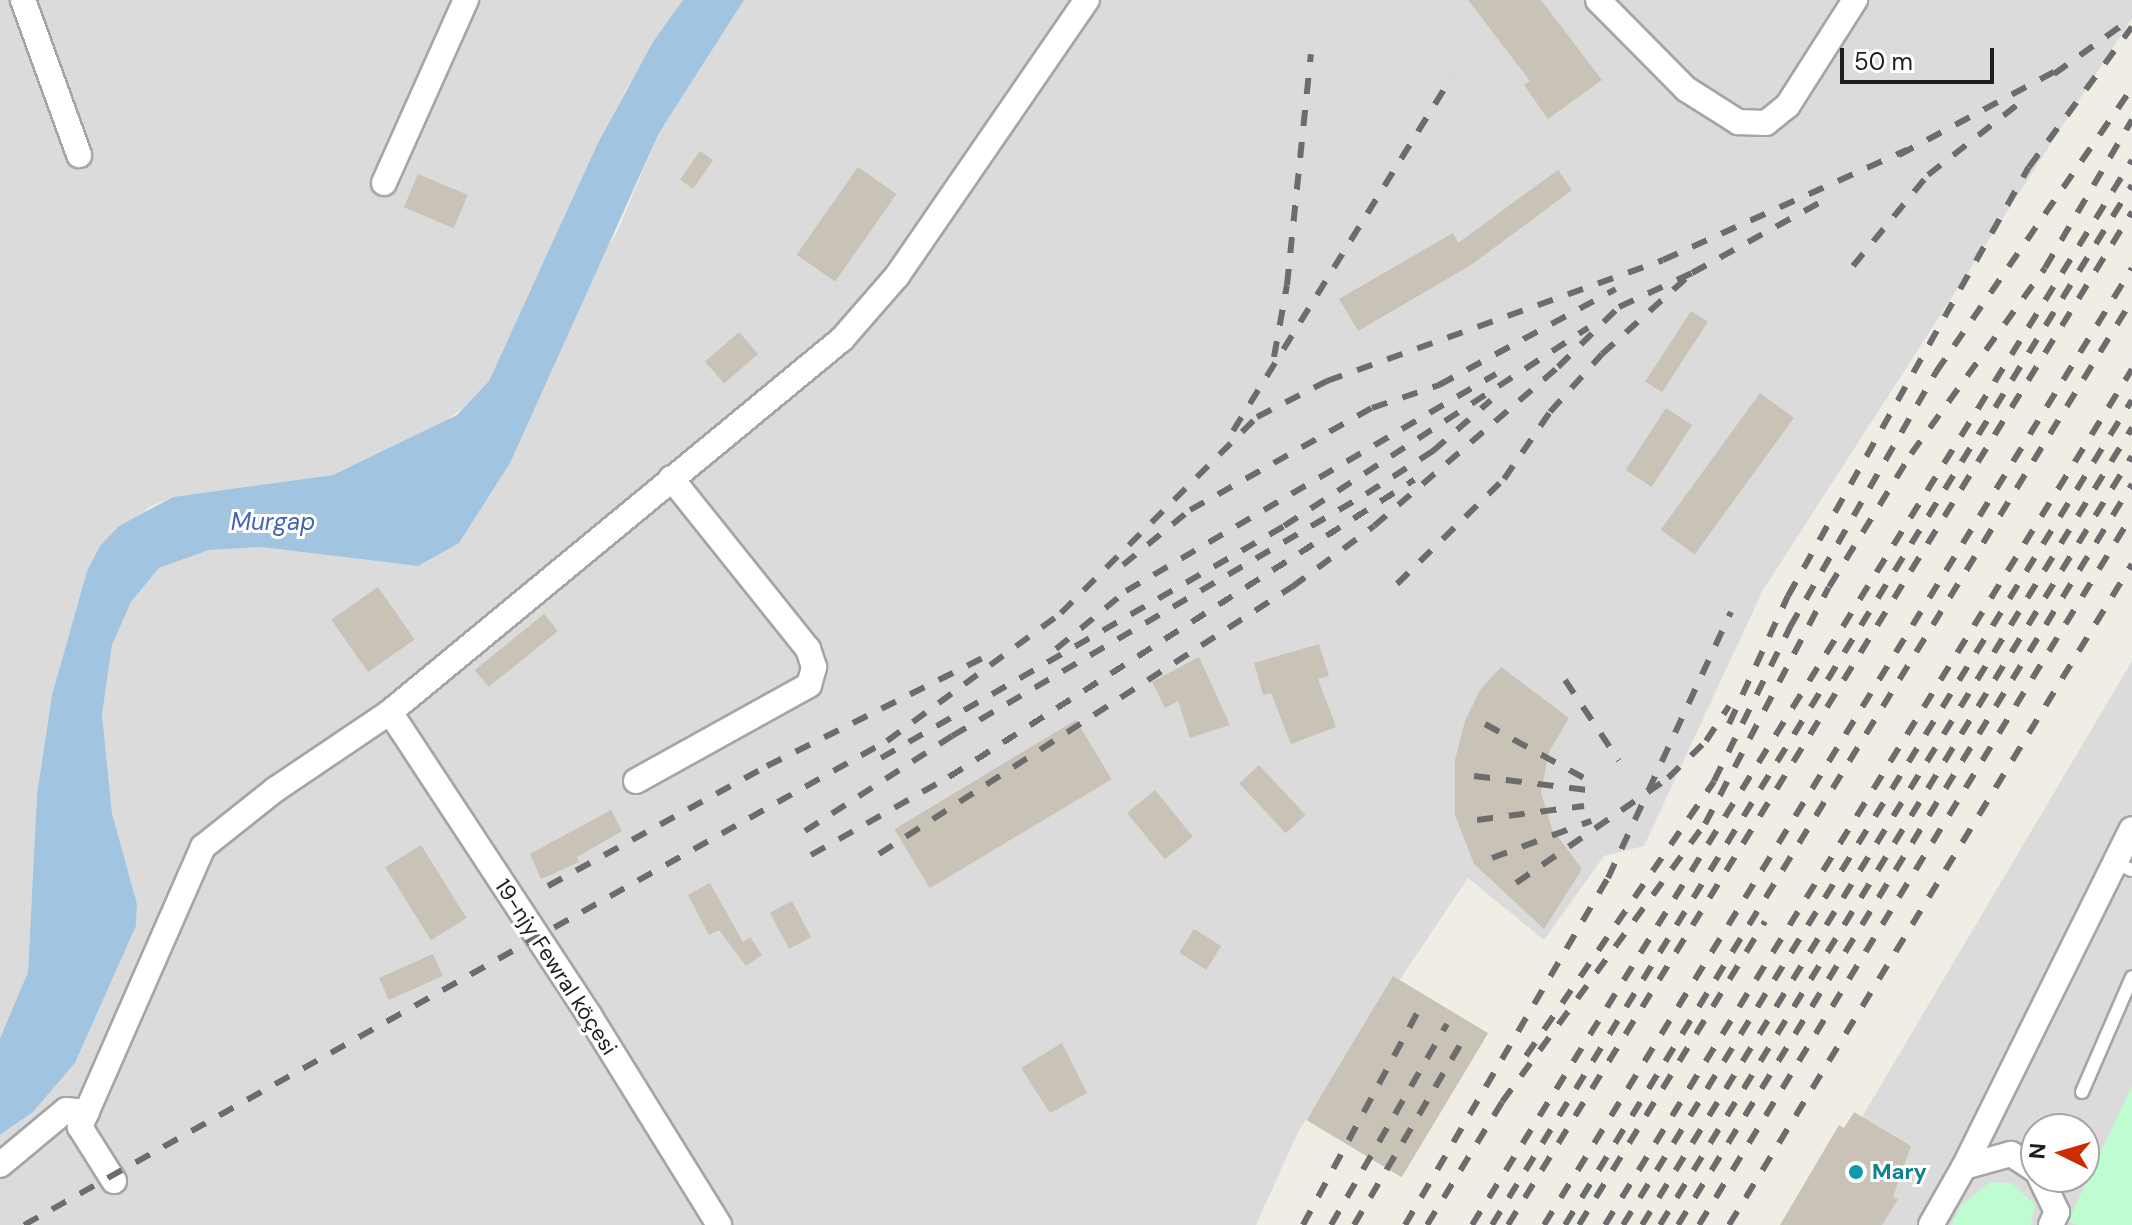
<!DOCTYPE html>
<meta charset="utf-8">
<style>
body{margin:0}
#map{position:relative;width:2132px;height:1225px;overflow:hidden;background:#f0eee4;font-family:"DM Sans",sans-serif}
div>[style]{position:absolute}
.residential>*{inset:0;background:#dcdbdb}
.park>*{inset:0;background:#befdd0}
.water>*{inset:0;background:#a1c5e0}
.building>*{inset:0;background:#c8c2b7;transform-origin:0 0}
.roads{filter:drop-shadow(2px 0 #a5a5a5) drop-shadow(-2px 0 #a5a5a5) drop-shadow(0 2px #a5a5a5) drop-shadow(0 -2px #a5a5a5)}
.service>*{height:12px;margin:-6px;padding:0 6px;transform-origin:6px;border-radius:6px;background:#fff}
.minor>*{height:24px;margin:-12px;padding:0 12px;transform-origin:12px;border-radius:12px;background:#fff}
.rail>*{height:6px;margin-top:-3px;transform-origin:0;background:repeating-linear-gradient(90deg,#6c6c6c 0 16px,transparent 0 32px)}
.dots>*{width:22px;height:22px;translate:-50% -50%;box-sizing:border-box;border:4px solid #fff;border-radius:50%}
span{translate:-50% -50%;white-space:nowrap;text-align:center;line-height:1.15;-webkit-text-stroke:6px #fff;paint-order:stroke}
.street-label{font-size:22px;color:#1e1e1e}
.culture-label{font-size:22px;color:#0d838f;font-weight:700}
.left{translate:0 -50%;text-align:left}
.water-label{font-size:24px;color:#4565b4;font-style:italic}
.north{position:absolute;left:2020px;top:1113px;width:80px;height:80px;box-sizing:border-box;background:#fff;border:2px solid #a5a5a5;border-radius:50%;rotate:275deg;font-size:22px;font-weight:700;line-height:32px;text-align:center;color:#1e1e1e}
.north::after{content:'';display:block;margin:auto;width:28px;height:36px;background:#cd2b00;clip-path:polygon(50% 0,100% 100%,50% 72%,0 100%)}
.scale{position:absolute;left:1840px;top:48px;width:154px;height:36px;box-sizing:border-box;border:4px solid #1e1e1e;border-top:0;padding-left:10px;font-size:24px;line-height:28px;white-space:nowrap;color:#1e1e1e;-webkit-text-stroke:6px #fff;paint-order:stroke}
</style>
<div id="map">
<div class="residential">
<i style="clip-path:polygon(0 0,683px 0,625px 91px,489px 381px,472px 401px,433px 430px,333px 475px,173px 497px,149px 507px,87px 571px,52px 695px,37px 794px,28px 972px,0 1037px)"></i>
<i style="clip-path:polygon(744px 0,2132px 0,2132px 18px,1763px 590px,1644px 846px,1604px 856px,1544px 940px,1468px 878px,1299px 1130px,1256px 1225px,0 1225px,0 1135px,33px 1112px,75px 1063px,136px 926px,137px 904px,112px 813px,102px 715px,112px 645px,131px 602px,159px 568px,209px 550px,261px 547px,401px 564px,616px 234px,659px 133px)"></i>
<i style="clip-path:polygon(evenodd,2132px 661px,2132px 1225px,1798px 1225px,2132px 661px,2036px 1129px,2084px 1129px,2084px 1177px,2036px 1177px,2036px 1129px)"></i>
</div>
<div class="park">
<i style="clip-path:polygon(2132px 1086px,2132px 1225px,2077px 1225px,2068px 1221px)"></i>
<i style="clip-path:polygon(1990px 1182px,2012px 1183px,2035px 1205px,2031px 1225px,1951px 1225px,1962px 1205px)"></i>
</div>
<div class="water">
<i style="clip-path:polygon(683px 0,744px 0,659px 133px,510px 463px,459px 543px,418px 566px,261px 547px,209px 550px,159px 568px,131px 602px,112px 645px,102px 715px,112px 813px,137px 904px,136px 926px,75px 1063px,33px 1112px,0 1135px,0 1038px,28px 972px,37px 794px,52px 695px,87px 571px,100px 546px,119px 526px,173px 497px,333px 475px,457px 415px,489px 381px,598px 143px,653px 42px)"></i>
</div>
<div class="building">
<i style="clip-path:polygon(1468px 0,1541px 0,1602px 80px,1548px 119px,1524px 85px,1530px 81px)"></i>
<i style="left:700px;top:151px;width:16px;height:35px;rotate:35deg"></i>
<i style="left:858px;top:167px;width:47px;height:107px;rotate:35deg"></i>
<i style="clip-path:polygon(1558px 170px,1572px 190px,1471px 265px,1358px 331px,1339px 299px,1453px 233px,1458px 243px)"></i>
<i style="left:418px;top:174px;width:54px;height:36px;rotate:23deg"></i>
<i style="left:1691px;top:311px;width:20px;height:84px;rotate:33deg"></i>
<i style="left:739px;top:332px;width:29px;height:45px;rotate:49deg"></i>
<i style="left:1760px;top:393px;width:42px;height:169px;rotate:36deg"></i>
<i style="left:1666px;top:408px;width:31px;height:74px;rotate:33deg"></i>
<i style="left:378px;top:587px;width:64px;height:57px;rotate:55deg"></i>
<i style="left:544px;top:614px;width:22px;height:89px;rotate:51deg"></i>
<i style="clip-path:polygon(1319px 644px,1329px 676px,1318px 679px,1336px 727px,1291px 744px,1271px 693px,1263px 695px,1254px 663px)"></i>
<i style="clip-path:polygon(1199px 657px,1230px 725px,1190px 738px,1178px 701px,1165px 708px,1152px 682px)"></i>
<i style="clip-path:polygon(1501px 667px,1569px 718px,1549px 752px,1541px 793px,1552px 829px,1582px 869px,1544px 929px,1474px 864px,1455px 815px,1455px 760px,1465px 721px,1480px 690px)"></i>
<i style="left:1076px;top:720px;width:69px;height:212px;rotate:59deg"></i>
<i style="left:1259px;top:765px;width:68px;height:27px;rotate:47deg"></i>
<i style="left:1155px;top:790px;width:60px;height:36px;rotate:51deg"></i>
<i style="clip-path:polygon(611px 810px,622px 831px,577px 857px,579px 862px,541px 879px,530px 854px)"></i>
<i style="left:421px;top:845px;width:86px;height:42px;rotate:58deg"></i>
<i style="clip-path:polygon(710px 883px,743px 942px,750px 937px,762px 955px,746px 966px,719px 930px,709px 935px,688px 895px)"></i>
<i style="left:792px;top:901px;width:41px;height:25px;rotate:62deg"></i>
<i style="left:1194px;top:929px;width:32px;height:28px;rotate:32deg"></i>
<i style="left:433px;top:954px;width:24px;height:59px;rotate:66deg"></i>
<i style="left:1393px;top:976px;width:111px;height:168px;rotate:31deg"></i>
<i style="clip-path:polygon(1062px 1043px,1087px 1093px,1050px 1113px,1021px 1068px)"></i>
<i style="clip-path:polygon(1854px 1112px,1911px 1146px,1893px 1197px,1898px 1199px,1882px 1225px,1780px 1225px,1839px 1125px,1844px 1128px)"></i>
</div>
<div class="roads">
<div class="service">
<i style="left:2116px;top:863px;width:17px;rotate:24deg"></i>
<i style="left:2082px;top:1092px;width:125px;rotate:-66.5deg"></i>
</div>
<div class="minor">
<i style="left:23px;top:0;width:165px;rotate:70.1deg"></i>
<i style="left:1598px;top:0;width:125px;rotate:45.3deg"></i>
<i style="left:1686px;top:89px;width:62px;rotate:32.4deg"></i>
<i style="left:1738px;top:122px;width:28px;rotate:2deg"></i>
<i style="left:1766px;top:123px;width:28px;rotate:-39deg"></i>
<i style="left:1788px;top:105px;width:125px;rotate:-57.5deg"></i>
<i style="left:384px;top:183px;width:201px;rotate:-65.9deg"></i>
<i style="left:390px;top:712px;width:363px;rotate:56.7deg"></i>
<i style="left:589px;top:1015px;width:247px;rotate:58.2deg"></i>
<i style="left:636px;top:781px;width:198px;rotate:-29deg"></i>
<i style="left:809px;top:685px;width:19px;rotate:-74deg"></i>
<i style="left:814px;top:667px;width:19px;rotate:-108deg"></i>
<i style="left:808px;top:649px;width:219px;rotate:-128.7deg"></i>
<i style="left:0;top:1165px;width:86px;rotate:-39.8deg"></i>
<i style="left:66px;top:1110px;width:21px;rotate:5deg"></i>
<i style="left:1964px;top:1167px;width:377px;rotate:-63.6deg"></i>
<i style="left:2040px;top:1177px;width:39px;rotate:64deg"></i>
<i style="left:2057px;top:1212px;width:14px;rotate:115deg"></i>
<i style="left:114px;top:1181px;width:64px;rotate:-122.2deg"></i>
<i style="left:80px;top:1127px;width:306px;rotate:-66.3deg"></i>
<i style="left:203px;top:847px;width:93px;rotate:-38.5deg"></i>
<i style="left:276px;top:789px;width:138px;rotate:-34deg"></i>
<i style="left:390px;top:712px;width:586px;rotate:-39.53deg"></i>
<i style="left:842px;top:339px;width:84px;rotate:-48.9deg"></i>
<i style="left:897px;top:276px;width:335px;rotate:-55.5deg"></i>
<i style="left:1931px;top:1225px;width:67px;rotate:-60.4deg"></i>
<i style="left:1964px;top:1167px;width:49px;rotate:-15.5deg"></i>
<i style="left:2011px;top:1154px;width:30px;rotate:33deg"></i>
</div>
</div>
<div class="rail">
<i style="left:2054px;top:74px;width:96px;rotate:-35.7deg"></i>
<i style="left:1899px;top:155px;width:184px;rotate:-28.2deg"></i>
<i style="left:1853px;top:266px;width:118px;rotate:-50.5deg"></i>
<i style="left:1928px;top:175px;width:126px;rotate:-38.2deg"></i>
<i style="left:1274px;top:357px;width:73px;rotate:-79.8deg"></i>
<i style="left:1287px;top:285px;width:232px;rotate:-84.1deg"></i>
<i style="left:1233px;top:431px;width:416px;rotate:-58.3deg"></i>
<i style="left:1123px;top:565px;width:87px;rotate:-39.4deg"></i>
<i style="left:1190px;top:510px;width:209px;rotate:-29.3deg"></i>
<i style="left:1372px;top:408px;width:71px;rotate:-18.9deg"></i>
<i style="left:1439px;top:385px;width:201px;rotate:-28.5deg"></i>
<i style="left:1397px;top:584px;width:150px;rotate:-44.5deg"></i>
<i style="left:1504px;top:479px;width:81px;rotate:-55.5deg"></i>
<i style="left:1550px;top:412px;width:78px;rotate:-48.1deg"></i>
<i style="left:1602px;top:354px;width:121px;rotate:-42deg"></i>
<i style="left:1692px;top:273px;width:151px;rotate:-28.9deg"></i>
<i style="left:1056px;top:649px;width:91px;rotate:-39.6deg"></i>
<i style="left:1126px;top:591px;width:429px;rotate:-30.4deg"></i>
<i style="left:1565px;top:680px;width:97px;rotate:56.3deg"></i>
<i style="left:1485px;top:724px;width:113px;rotate:28.6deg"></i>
<i style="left:1729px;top:724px;width:141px;rotate:-65.3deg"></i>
<i style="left:1788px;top:596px;width:492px;rotate:-60.7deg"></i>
<i style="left:2029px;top:167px;width:174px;rotate:-53.7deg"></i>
<i style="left:881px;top:758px;width:465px;rotate:-29.9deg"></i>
<i style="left:1284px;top:526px;width:363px;rotate:-33.1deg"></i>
<i style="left:1474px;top:776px;width:114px;rotate:7.1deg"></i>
<i style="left:1477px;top:820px;width:108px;rotate:-7.5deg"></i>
<i style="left:805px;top:831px;width:175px;rotate:-32.9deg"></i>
<i style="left:952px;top:736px;width:480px;rotate:-30.3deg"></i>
<i style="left:1366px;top:494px;width:80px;rotate:-32.7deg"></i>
<i style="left:1433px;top:451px;width:77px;rotate:-41.3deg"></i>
<i style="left:879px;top:854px;width:492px;rotate:-32.9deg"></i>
<i style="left:1292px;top:587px;width:102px;rotate:-36.6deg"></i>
<i style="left:1374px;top:526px;width:243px;rotate:-40.8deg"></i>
<i style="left:1558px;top:367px;width:86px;rotate:-44.5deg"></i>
<i style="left:1619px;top:307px;width:81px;rotate:-25deg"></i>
<i style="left:811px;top:855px;width:159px;rotate:-29.5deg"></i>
<i style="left:949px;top:777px;width:552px;rotate:-32.57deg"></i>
<i style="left:1492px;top:858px;width:106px;rotate:-20.5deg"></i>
<i style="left:1516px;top:883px;width:185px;rotate:-34.6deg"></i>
<i style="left:1668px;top:778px;width:53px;rotate:-44.2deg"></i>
<i style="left:1706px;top:741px;width:42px;rotate:-56.7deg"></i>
<i style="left:548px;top:886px;width:250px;rotate:-28.7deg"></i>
<i style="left:767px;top:766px;width:244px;rotate:-26.6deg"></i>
<i style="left:1526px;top:1056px;width:333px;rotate:-55.6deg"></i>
<i style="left:1714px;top:781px;width:172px;rotate:-63.7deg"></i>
<i style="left:1790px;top:627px;width:294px;rotate:-60.2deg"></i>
<i style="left:1936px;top:372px;width:345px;rotate:-55.4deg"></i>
<i style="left:24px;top:1225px;width:989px;rotate:-29.29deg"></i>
<i style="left:887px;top:741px;width:216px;rotate:-36.3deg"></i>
<i style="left:1061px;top:613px;width:277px;rotate:-45deg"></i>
<i style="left:1257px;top:417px;width:79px;rotate:-27.2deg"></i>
<i style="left:1327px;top:381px;width:357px;rotate:-19.8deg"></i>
<i style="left:1663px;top:260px;width:268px;rotate:-24.3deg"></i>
<i style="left:1303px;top:1225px;width:249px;rotate:-61.7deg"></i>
<i style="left:1331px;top:1225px;width:232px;rotate:-60deg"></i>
<i style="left:1354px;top:1225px;width:223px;rotate:-59.5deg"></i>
<i style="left:1405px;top:1225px;width:402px;rotate:-59.7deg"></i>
<i style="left:1608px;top:878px;width:293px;rotate:-65.2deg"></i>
<i style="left:1427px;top:1225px;width:144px;rotate:-58.6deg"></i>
<i style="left:1502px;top:1102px;width:344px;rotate:-53.9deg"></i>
<i style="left:1705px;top:824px;width:267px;rotate:-62.4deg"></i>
<i style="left:1829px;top:587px;width:156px;rotate:-58.3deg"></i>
<i style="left:1911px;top:454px;width:229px;rotate:-54.2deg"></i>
<i style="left:2045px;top:268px;width:172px;rotate:-59.6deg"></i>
<i style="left:1472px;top:1225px;width:1253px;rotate:-58.21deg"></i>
<i style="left:1492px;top:1225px;width:1221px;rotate:-58.39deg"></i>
<i style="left:1508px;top:1225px;width:1190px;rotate:-58.37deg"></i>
<i style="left:1544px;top:1225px;width:1123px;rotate:-58.43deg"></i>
<i style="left:1565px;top:1225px;width:1085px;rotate:-58.49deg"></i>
<i style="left:1579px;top:1225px;width:356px;rotate:-58.5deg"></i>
<i style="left:1605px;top:1225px;width:1005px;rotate:-58.38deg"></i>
<i style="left:1623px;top:1225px;width:969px;rotate:-58.33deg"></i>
<i style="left:1642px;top:1225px;width:936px;rotate:-58.42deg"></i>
<i style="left:1660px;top:1225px;width:902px;rotate:-58.46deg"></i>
<i style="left:1678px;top:1225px;width:869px;rotate:-58.5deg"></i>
<i style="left:1699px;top:1225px;width:832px;rotate:-58.62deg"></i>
<i style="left:1729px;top:1225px;width:774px;rotate:-58.63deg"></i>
</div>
<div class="dots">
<i style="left:1856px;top:1172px;background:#0f9aa8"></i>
</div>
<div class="street-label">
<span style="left:556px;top:967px;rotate:57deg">19-njy Fewral köçesi</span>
</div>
<div class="culture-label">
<span class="left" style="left:1872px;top:1172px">Mary</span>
</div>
<div class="water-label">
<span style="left:273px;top:522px">Murgap</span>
</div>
<div class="north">N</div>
<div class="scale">50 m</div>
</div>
